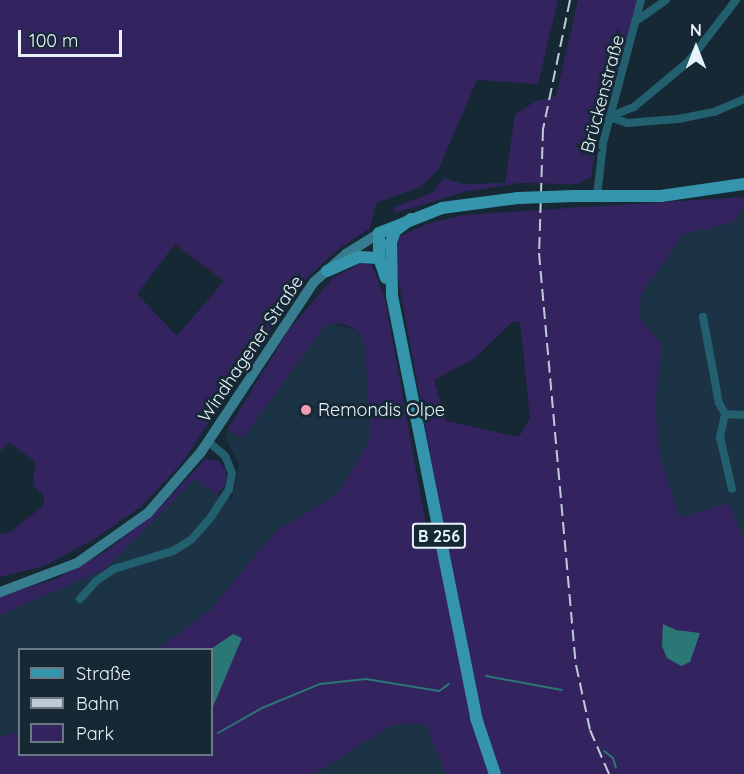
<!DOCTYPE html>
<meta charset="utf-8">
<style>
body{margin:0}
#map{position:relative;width:744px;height:774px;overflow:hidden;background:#172835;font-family:Quicksand,sans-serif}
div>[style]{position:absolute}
.built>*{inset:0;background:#1b3344}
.green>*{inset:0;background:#332460}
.water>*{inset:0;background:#2a7775}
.stream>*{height:2px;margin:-1px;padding:0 1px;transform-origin:1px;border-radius:1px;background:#2a7775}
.minor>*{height:8px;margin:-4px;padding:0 4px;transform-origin:4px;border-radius:4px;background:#23606f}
.secondary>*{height:10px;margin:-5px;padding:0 5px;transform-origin:5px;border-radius:5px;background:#377d8f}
.primary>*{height:12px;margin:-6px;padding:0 6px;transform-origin:6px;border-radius:6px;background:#3595ac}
.rail>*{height:2px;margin-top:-1px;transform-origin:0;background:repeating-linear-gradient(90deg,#bfcbd4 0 12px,transparent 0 18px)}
.primary-bridge>*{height:12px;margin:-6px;padding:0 6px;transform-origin:6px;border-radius:6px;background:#3595ac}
.dots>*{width:16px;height:16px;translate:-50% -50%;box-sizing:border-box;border:3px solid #172835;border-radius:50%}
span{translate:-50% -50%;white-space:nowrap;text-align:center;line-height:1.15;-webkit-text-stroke:6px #172835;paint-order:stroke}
.shield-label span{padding:2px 4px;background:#172835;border:2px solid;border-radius:4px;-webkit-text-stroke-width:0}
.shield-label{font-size:16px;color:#e8f3fb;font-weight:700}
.street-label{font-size:18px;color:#e8f3fb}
.poi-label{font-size:18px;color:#e8f3fb}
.left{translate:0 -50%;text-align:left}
.legend{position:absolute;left:18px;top:648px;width:195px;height:108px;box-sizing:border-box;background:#172835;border:2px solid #6b7984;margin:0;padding:8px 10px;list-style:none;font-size:18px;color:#e8f3fb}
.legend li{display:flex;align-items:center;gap:12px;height:30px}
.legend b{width:30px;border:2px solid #6b7984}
.north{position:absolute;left:666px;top:18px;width:60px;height:60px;-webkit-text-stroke:4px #172835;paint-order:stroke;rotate:0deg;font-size:16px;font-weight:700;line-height:24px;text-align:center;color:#e8f3fb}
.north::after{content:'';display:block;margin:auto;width:21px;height:27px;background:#e8f3fb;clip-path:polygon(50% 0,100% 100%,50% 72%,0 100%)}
.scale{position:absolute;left:18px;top:30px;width:104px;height:27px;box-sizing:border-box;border:3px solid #e8f3fb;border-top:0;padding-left:8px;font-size:18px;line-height:21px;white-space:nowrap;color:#e8f3fb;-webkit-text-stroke:4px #172835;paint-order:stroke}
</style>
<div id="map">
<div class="built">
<i style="clip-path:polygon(744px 207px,744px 540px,729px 504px,679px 517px,660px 458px,655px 404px,662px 345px,639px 317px,641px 295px,683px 234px,732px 223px)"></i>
<i style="clip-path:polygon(326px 323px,357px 330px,365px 344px,370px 441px,336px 495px,276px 531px,210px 610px,158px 649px,20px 650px,19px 731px,0 737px,0 615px,105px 569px,195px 479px,217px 495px,232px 499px,239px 463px,225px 437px,228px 429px,243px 438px)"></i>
<i style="clip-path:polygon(426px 724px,445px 774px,314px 774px,392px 725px)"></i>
</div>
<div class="green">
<i style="clip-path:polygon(evenodd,0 0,558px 0,538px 84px,477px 80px,438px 170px,420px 187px,376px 203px,370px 228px,336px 251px,298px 287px,182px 463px,140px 507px,96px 538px,44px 566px,0 577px,0 534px,9px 533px,43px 506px,44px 496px,33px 485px,35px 462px,9px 442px,0 451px,0 0,175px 244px,224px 281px,177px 336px,137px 294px,175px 244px)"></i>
<i style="clip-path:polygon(578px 0,638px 0,626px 50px,597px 138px,591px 177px,577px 184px,519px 183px,464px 192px,395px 213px,393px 208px,434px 192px,443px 178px,463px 184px,505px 183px,515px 115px,536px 101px,556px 96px)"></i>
<i style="clip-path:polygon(evenodd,744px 197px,744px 207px,732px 223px,683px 234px,641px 295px,639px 317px,662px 345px,655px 404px,660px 458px,679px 517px,729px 504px,744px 540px,744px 774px,445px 774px,426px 724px,392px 725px,314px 774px,0 774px,0 737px,19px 731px,20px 754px,212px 754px,212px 650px,158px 649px,210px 610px,276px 531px,336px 495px,370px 441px,365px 344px,357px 330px,344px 324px,326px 324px,243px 438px,228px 429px,288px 331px,333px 278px,361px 263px,372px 265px,385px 299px,429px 542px,445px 536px,396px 266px,398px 237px,427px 224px,463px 215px,744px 197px,520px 321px,530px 418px,519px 437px,446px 421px,434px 380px,475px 358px,512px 322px,520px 321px)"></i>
<i style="clip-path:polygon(205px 459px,219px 461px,225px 469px,227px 482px,217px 495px,195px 479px,105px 569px,0 615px,0 595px,54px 580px,105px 552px,157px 511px)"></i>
</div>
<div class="water">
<i style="clip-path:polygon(663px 624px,676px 630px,700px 633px,690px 662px,681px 666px,667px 658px,662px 646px)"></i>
<i style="clip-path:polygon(233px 634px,242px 638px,212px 709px,211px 649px)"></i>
</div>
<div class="stream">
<i style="left:486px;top:676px;width:77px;rotate:10.4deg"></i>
<i style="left:218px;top:733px;width:51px;rotate:-29.6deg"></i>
<i style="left:262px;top:708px;width:63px;rotate:-22.5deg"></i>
<i style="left:320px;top:684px;width:46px;rotate:-6.2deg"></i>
<i style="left:366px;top:679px;width:74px;rotate:9.3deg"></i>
<i style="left:439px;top:691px;width:12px;rotate:-35deg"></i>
<i style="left:604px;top:751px;width:11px;rotate:38deg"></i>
<i style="left:613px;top:758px;width:10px;rotate:73deg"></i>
</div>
<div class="minor">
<i style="left:639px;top:19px;width:33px;rotate:-35deg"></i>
<i style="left:609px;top:117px;width:27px;rotate:-22deg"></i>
<i style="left:634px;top:107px;width:72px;rotate:-39.9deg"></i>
<i style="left:689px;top:61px;width:77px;rotate:-52.4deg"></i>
<i style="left:609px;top:117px;width:19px;rotate:18deg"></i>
<i style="left:627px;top:123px;width:51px;rotate:-4.5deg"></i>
<i style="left:678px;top:119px;width:37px;rotate:-11deg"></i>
<i style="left:714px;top:112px;width:33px;rotate:-23deg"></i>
<i style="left:597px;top:196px;width:53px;rotate:-83.5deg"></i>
<i style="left:603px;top:143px;width:148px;rotate:-75.1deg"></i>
<i style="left:703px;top:317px;width:87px;rotate:79.5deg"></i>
<i style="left:719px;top:403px;width:13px;rotate:61deg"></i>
<i style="left:725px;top:414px;width:19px;rotate:3deg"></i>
<i style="left:725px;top:414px;width:24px;rotate:102deg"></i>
<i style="left:720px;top:437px;width:53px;rotate:77deg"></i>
<i style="left:80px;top:599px;width:24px;rotate:-48deg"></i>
<i style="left:96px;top:581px;width:22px;rotate:-34deg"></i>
<i style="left:114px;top:569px;width:62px;rotate:-17deg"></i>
<i style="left:173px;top:551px;width:22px;rotate:-32deg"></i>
<i style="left:192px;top:539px;width:29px;rotate:-49deg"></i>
<i style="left:211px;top:517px;width:33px;rotate:-57deg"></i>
<i style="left:229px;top:489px;width:16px;rotate:-79deg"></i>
<i style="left:232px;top:473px;width:18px;rotate:-112deg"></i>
<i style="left:225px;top:456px;width:21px;rotate:-139deg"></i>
</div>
<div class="secondary">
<i style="left:0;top:592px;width:82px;rotate:-20.6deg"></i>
<i style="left:77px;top:563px;width:87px;rotate:-35.2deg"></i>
<i style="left:148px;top:513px;width:81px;rotate:-49deg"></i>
<i style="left:201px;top:452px;width:204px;rotate:-56.4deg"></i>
<i style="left:314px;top:282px;width:43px;rotate:-41.2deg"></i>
<i style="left:346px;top:254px;width:39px;rotate:-32deg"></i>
</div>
<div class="primary">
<i style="left:574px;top:196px;width:87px"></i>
<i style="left:661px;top:196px;width:84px;rotate:-8.2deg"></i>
<i style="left:411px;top:219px;width:20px;rotate:143deg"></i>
<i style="left:395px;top:231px;width:12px;rotate:110deg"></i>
<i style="left:391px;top:242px;width:54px;rotate:88.9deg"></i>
<i style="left:392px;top:296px;width:430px;rotate:78.7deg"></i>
<i style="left:476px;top:718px;width:59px;rotate:71.3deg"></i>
<i style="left:379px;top:233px;width:68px;rotate:-21.6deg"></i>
<i style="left:442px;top:208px;width:77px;rotate:-7.5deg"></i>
<i style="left:379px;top:233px;width:25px;rotate:90deg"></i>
<i style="left:379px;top:258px;width:21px;rotate:71deg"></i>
<i style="left:327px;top:271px;width:35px;rotate:-24deg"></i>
<i style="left:359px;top:257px;width:20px;rotate:3deg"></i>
</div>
<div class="rail">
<i style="left:570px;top:0;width:132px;rotate:101.8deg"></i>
<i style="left:543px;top:129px;width:124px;rotate:91.8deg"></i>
<i style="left:539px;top:253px;width:414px;rotate:84.9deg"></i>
<i style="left:576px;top:665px;width:66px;rotate:77.8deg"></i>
<i style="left:590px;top:730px;width:48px;rotate:66.6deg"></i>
</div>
<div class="primary-bridge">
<i style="left:518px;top:198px;width:56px;rotate:-2deg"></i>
</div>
<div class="dots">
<i style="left:306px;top:410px;background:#f29aaf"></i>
</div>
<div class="shield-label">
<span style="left:439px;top:536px">B 256</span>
</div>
<div class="street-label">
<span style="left:603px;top:94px;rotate:-75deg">Brückenstraße</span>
<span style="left:251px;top:349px;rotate:-56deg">Windhagener Straße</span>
</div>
<div class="poi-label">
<span class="left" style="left:318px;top:410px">Remondis Olpe</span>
</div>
<ul class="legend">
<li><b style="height:8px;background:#3595ac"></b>Straße</li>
<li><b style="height:8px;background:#bfcbd4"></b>Bahn</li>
<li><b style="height:16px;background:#332460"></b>Park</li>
</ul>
<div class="north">N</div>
<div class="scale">100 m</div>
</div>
